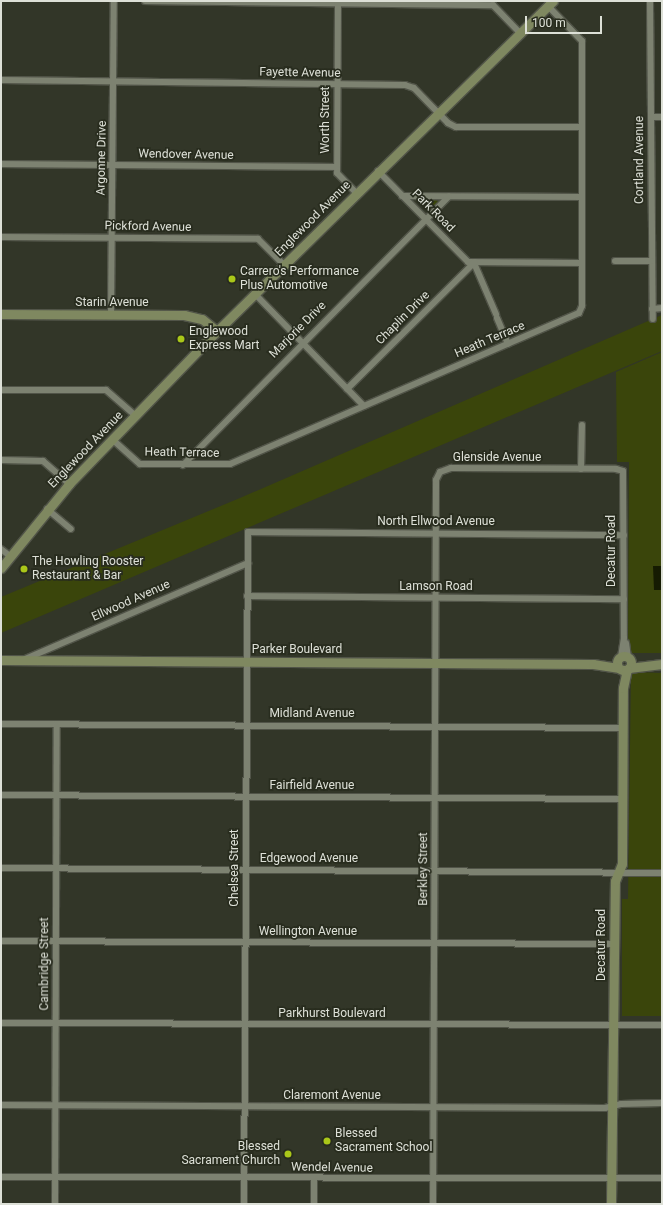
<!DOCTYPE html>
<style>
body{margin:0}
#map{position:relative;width:663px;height:1205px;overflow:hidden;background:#323628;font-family:Roboto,sans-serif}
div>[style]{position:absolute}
.green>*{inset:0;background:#3a450b}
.water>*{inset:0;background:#151b02}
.roads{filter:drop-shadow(1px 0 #515448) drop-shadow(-1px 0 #515448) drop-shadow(0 1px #515448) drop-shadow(0 -1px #515448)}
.street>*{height:6px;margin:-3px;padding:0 3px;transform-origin:3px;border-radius:3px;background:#7d8271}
.secondary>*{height:9px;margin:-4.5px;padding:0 4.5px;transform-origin:4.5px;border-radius:4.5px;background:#7f8860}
.secondary>.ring{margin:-4.5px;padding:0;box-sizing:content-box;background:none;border:9px solid #7f8860;border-radius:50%}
.dots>*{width:11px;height:11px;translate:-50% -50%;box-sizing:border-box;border:2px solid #282c1e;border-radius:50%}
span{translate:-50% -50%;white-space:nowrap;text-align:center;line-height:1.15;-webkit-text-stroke:3.5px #282c1e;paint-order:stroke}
.street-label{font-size:12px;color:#dde0d7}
.poi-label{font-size:12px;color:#dde0d7}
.left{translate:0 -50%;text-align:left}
.right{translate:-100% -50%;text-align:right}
.frame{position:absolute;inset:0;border:2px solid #dde0d7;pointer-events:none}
.scale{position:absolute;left:525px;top:16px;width:77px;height:18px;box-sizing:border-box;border:2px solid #dde0d7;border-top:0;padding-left:5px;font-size:12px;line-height:14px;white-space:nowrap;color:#dde0d7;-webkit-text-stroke:3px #282c1e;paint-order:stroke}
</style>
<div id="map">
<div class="green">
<i style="clip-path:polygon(436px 199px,438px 202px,428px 212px,416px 200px)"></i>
<i style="clip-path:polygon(662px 315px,662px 351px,1px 633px,1px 597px,240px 498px)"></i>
<i style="clip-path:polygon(662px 352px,662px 653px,628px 653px,629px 462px,617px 462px,616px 372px)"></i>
<i style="clip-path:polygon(631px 672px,662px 673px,662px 1016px,622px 1016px,622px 899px,628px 899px)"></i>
</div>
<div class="water">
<i style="clip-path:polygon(653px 566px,662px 566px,661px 590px,654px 590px)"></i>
</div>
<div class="roads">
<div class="street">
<i style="left:145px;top:1px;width:348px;rotate:0.7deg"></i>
<i style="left:493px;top:5px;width:39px;rotate:46deg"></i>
<i style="left:338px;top:1px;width:172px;rotate:90.3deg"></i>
<i style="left:337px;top:173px;width:28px;rotate:46deg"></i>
<i style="left:650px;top:1px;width:318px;rotate:89.5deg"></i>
<i style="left:1px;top:80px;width:404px;rotate:0.7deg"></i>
<i style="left:405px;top:85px;width:9px;rotate:18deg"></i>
<i style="left:414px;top:88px;width:49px;rotate:45.8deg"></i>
<i style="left:448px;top:123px;width:9px;rotate:27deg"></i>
<i style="left:456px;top:127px;width:126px"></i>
<i style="left:651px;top:117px;width:11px"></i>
<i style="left:1px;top:164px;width:336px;rotate:0.5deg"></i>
<i style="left:378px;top:171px;width:128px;rotate:45.3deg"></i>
<i style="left:468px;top:262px;width:114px;rotate:0.5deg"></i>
<i style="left:402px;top:196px;width:180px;rotate:0.3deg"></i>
<i style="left:1px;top:237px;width:257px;rotate:0.4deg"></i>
<i style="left:258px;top:239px;width:37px;rotate:45deg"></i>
<i style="left:615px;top:261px;width:36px"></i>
<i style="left:474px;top:263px;width:56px;rotate:66.7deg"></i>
<i style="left:255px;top:294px;width:156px;rotate:45.8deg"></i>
<i style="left:652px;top:309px;width:10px;rotate:-6deg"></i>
<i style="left:111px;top:315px;width:314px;rotate:-89.5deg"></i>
<i style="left:497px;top:318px;width:28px;rotate:67deg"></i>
<i style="left:347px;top:389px;width:180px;rotate:-44.8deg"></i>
<i style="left:1px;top:390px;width:105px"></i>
<i style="left:106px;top:390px;width:40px;rotate:41deg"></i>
<i style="left:113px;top:440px;width:36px;rotate:42deg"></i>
<i style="left:140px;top:464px;width:90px"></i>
<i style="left:230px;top:464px;width:380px;rotate:-23.4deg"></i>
<i style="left:579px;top:313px;width:8px;rotate:-67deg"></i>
<i style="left:582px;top:306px;width:265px;rotate:-90deg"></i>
<i style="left:582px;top:41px;width:49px;rotate:-134.2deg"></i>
<i style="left:1px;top:460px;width:42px;rotate:1.4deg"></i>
<i style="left:43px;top:461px;width:35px;rotate:41deg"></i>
<i style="left:183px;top:465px;width:378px;rotate:-45.3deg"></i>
<i style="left:581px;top:469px;width:44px;rotate:-88.7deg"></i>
<i style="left:47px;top:509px;width:31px;rotate:40deg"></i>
<i style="left:1px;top:549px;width:11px;rotate:38deg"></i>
<i style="left:247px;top:596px;width:377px;rotate:0.5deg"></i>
<i style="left:626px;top:643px;width:15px;rotate:82deg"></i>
<i style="left:25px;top:659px;width:243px;rotate:-23.3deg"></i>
<i style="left:1px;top:724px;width:622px;rotate:0.37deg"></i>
<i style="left:1px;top:795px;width:622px;rotate:0.37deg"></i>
<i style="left:1px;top:868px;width:661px;rotate:0.43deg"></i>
<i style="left:1px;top:941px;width:613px;rotate:0.28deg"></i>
<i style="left:1px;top:1023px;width:661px;rotate:0.17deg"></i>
<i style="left:1px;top:1105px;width:604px;rotate:0.28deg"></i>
<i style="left:605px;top:1108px;width:16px;rotate:-14deg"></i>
<i style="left:621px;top:1104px;width:41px;rotate:-1.4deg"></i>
<i style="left:1px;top:1177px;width:661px;rotate:0.09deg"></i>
<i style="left:55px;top:1204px;width:480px;rotate:-89.8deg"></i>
<i style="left:244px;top:1204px;width:672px;rotate:-89.66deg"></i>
<i style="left:248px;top:532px;width:376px;rotate:0.5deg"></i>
<i style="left:314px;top:1204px;width:25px;rotate:-90deg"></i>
<i style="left:433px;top:1204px;width:724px;rotate:-89.76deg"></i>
<i style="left:436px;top:480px;width:9px;rotate:-63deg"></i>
<i style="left:440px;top:472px;width:12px;rotate:-20deg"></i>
<i style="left:451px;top:468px;width:165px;rotate:0.3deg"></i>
<i style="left:616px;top:469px;width:7px;rotate:16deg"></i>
<i style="left:623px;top:471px;width:167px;rotate:89.7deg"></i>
<i style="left:624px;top:638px;width:19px;rotate:99deg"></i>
</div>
<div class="secondary">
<i style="left:1px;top:314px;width:183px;rotate:0.3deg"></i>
<i style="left:184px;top:315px;width:18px;rotate:13deg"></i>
<i style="left:202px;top:319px;width:19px;rotate:39deg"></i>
<i style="left:1px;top:568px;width:108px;rotate:-51deg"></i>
<i style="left:69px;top:484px;width:213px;rotate:-46deg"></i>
<i style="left:217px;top:331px;width:471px;rotate:-44.5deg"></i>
<i class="ring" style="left:617px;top:656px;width:5px;height:5px"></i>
<i style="left:1px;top:660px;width:592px;rotate:0.39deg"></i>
<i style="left:593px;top:664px;width:25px;rotate:9deg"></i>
<i style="left:629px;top:668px;width:33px;rotate:-7deg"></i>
<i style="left:611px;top:1204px;width:323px;rotate:-89.3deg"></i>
<i style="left:615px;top:881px;width:18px;rotate:-68deg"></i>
<i style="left:622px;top:864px;width:176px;rotate:-89.7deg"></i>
<i style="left:623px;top:688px;width:19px;rotate:-78deg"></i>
</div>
</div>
<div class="dots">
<i style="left:232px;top:279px;background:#aac719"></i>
<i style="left:181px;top:339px;background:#aac719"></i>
<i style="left:24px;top:569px;background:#aac719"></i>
<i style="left:327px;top:1141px;background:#aac719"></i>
<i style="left:288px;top:1154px;background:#aac719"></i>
</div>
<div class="street-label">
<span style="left:300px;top:73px;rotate:1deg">Fayette Avenue</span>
<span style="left:326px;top:120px;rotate:-90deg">Worth Street</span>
<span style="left:186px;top:155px;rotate:1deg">Wendover Avenue</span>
<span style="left:102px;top:158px;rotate:-89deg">Argonne Drive</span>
<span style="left:640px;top:160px;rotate:-90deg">Cortland Avenue</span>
<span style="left:433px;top:211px;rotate:45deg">Park Road</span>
<span style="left:313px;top:219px;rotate:-45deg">Englewood Avenue</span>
<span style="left:148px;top:227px;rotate:1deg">Pickford Avenue</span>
<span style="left:112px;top:303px">Starin Avenue</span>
<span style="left:403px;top:318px;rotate:-45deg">Chaplin Drive</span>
<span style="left:298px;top:330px;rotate:-45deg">Marjorie Drive</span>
<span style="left:490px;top:340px;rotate:-23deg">Heath Terrace</span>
<span style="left:86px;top:450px;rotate:-46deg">Englewood Avenue</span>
<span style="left:182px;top:453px;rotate:1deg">Heath Terrace</span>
<span style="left:497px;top:458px">Glenside Avenue</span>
<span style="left:436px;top:522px">North Ellwood Avenue</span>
<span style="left:612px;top:551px;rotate:-90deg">Decatur Road</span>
<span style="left:436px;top:587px">Lamson Road</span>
<span style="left:131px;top:601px;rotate:-24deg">Ellwood Avenue</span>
<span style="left:297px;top:650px">Parker Boulevard</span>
<span style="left:312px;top:714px">Midland Avenue</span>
<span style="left:312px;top:786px">Fairfield Avenue</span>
<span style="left:309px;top:859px">Edgewood Avenue</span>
<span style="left:235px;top:868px;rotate:-90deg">Chelsea Street</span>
<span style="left:424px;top:869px;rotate:-90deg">Berkley Street</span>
<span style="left:308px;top:932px">Wellington Avenue</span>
<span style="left:602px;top:945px;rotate:-90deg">Decatur Road</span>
<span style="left:45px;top:964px;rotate:-90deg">Cambridge Street</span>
<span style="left:332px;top:1014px">Parkhurst Boulevard</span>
<span style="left:332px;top:1096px">Claremont Avenue</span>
<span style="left:332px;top:1168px;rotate:1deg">Wendel Avenue</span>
</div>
<div class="poi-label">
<span class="left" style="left:240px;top:279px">Carrero's Performance<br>Plus Automotive</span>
<span class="left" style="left:189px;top:339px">Englewood<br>Express Mart</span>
<span class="left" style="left:32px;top:569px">The Howling Rooster<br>Restaurant &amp; Bar</span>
<span class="left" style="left:335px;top:1141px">Blessed<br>Sacrament School</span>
<span class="right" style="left:280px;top:1154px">Blessed<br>Sacrament Church</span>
</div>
<div class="frame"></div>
<div class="scale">100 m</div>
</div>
